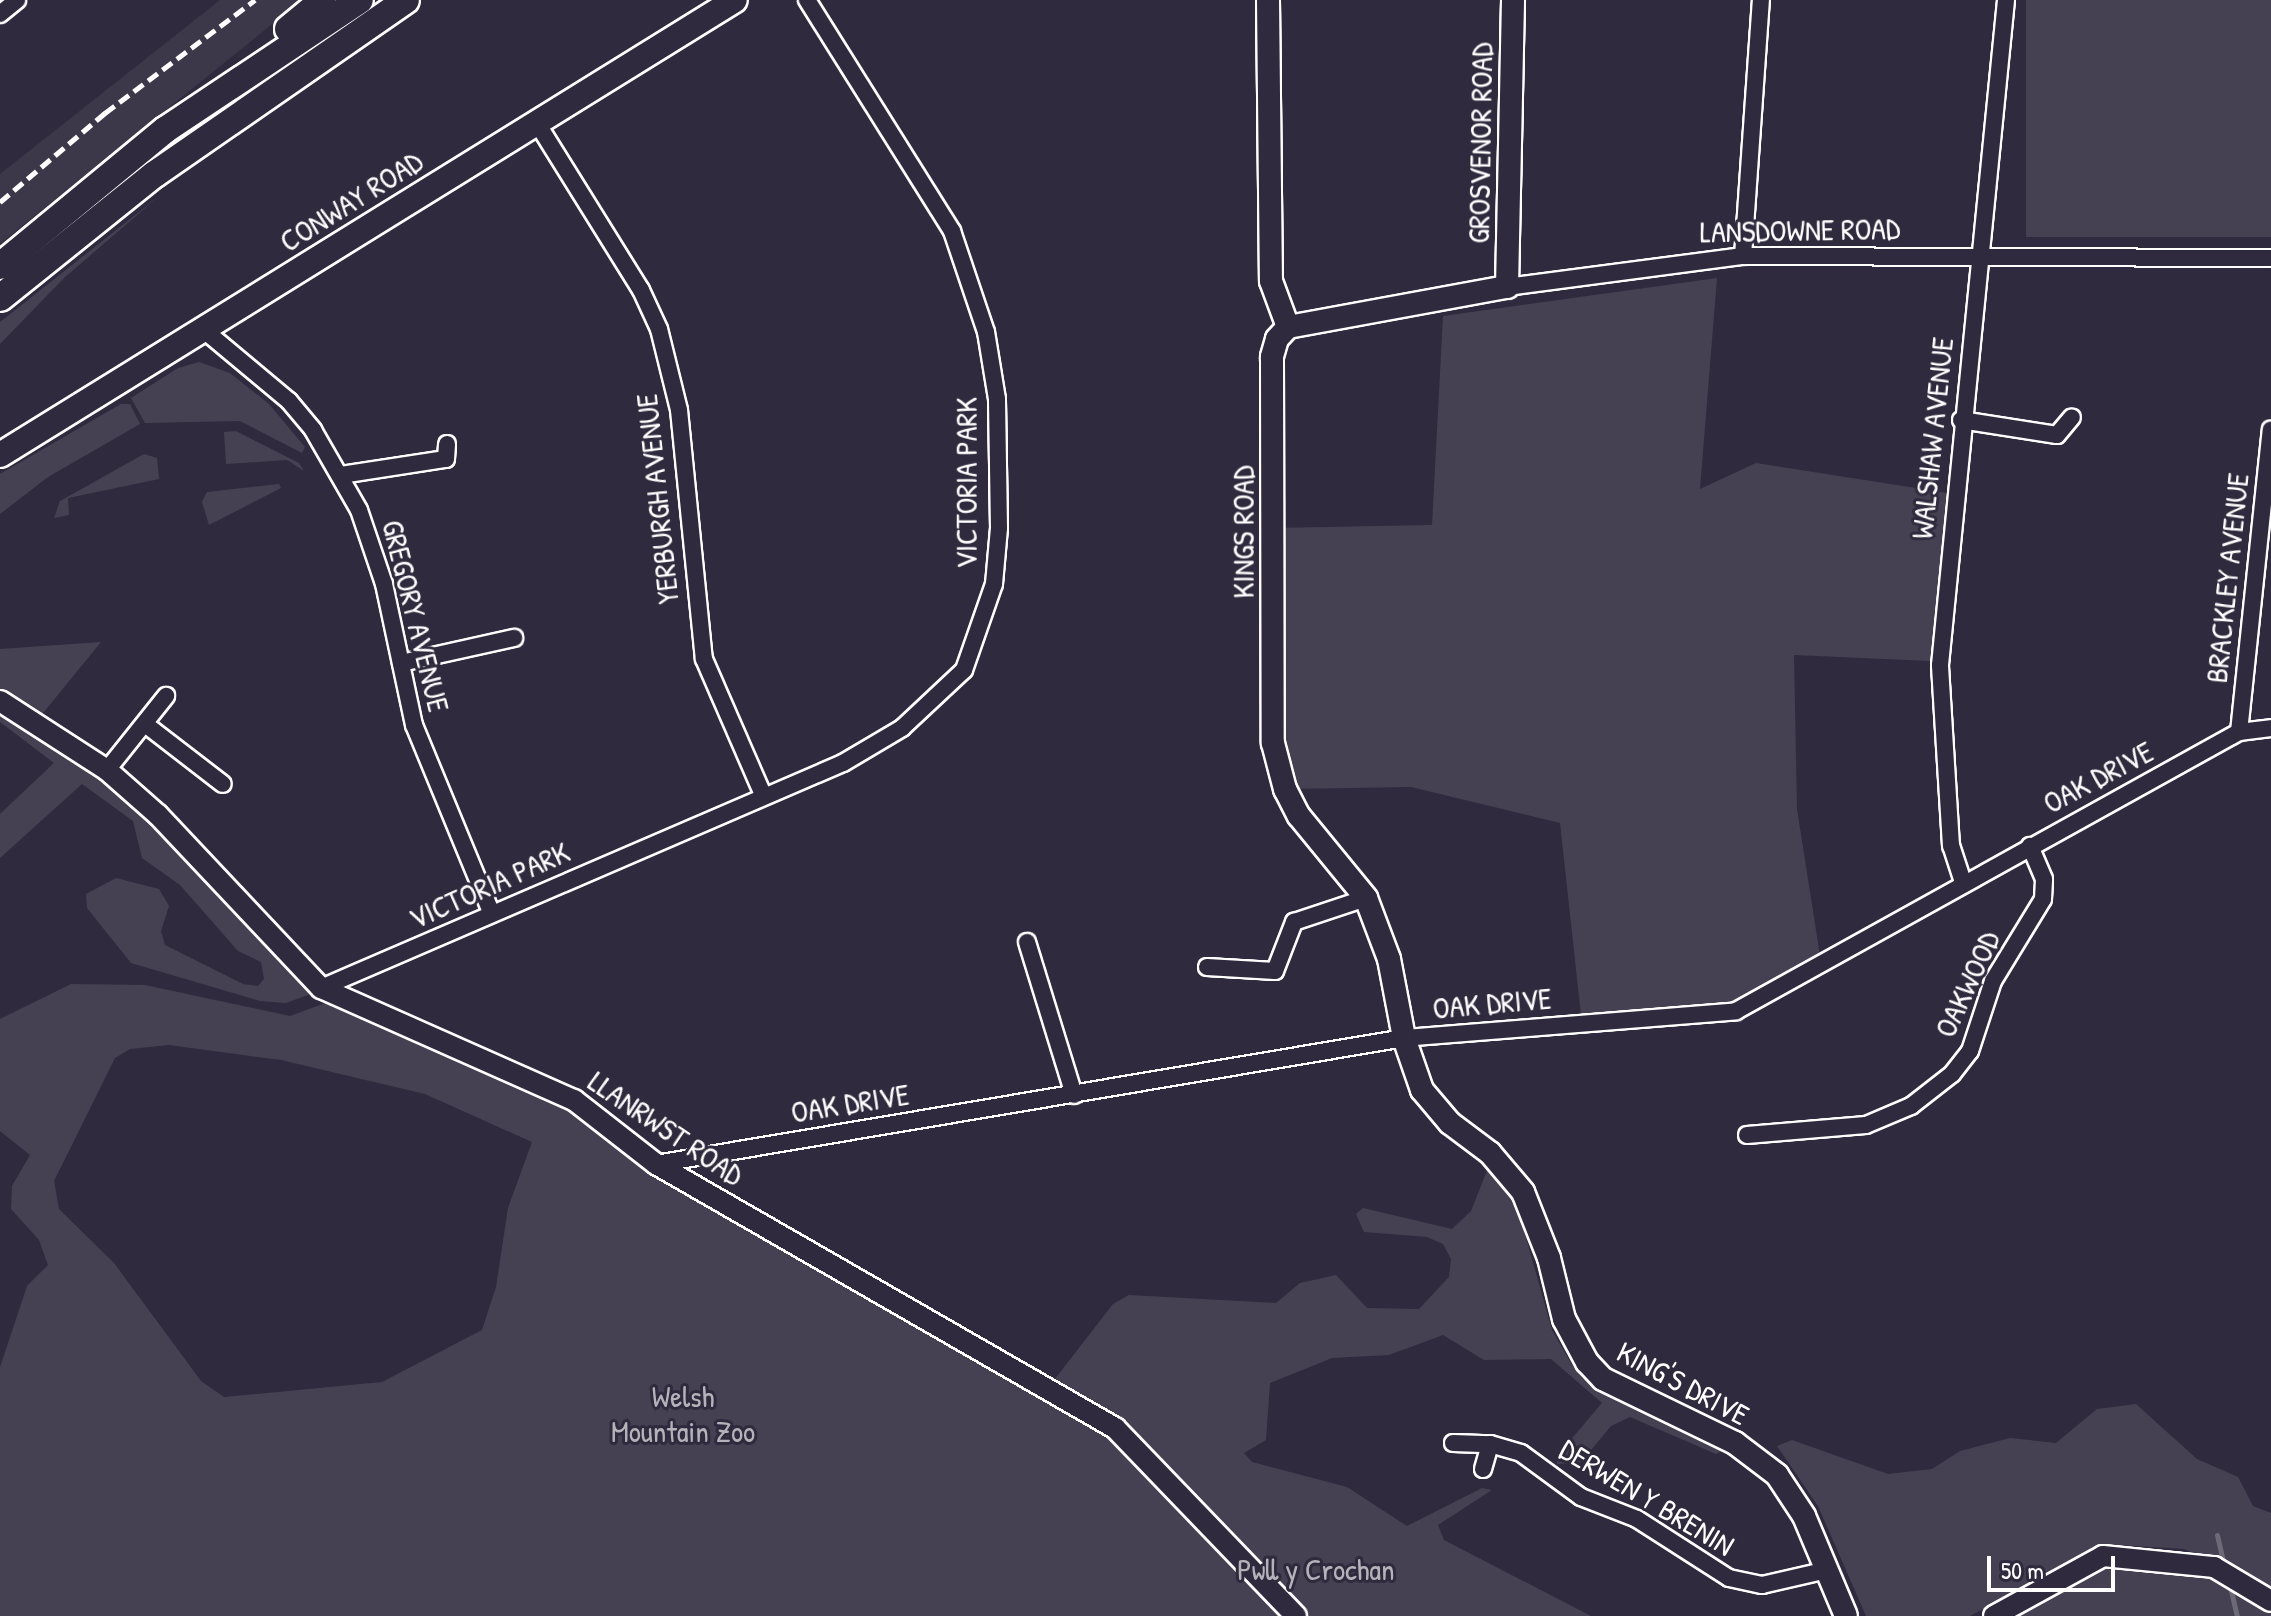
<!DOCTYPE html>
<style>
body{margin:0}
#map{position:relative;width:2271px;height:1616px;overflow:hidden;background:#2f2a3d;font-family:"Patrick Hand",sans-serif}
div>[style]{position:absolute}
.built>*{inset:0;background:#3c3749}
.green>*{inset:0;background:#464152;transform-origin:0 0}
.stream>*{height:5px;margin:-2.5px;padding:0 2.5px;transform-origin:2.5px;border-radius:2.5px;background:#6d6a77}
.roads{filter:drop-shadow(2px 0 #fff) drop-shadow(-2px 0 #fff) drop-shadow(0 2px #fff) drop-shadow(0 -2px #fff)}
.minor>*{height:16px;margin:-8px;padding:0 8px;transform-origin:8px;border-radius:8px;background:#2f2a3d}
.tertiary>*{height:20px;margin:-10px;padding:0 10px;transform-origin:10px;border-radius:10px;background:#2f2a3d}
.secondary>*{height:22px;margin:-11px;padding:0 11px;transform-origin:11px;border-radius:11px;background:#2f2a3d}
.primary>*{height:24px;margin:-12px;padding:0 12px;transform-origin:12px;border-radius:12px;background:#2f2a3d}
.trunk>*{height:26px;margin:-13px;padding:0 13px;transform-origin:13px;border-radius:13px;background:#2f2a3d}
.rail>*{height:5px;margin-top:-2.5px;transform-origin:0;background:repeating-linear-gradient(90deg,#fff 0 12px,transparent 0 18px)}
span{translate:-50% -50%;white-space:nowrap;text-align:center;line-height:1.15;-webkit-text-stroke:6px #2f2a3d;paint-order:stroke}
.street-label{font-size:30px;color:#fff}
.park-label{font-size:30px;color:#b5b3ba}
.scale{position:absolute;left:1987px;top:1556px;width:128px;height:36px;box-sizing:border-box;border:4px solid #fff;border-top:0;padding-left:10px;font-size:24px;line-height:28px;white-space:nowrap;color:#fff;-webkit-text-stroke:6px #2f2a3d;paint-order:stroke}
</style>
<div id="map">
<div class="built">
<i style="clip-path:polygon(220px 0,302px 0,0 244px,0 174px)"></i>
</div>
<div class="green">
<i style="left:2026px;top:0;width:245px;height:237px"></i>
<i style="clip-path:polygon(158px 197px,64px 278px,0 344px,0 322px)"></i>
<i style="clip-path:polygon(1717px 278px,1700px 489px,1756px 463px,1948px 493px,1930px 661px,1794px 655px,1797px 809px,1821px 962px,1736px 1011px,1582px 1024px,1560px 823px,1411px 787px,1285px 789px,1272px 528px,1432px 525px,1443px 316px)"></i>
<i style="clip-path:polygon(199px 362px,230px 373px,269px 404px,305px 447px,302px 453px,240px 421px,145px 423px,131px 398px,178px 368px)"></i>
<i style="clip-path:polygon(121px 404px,130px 404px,140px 424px,48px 477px,0 514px,0 474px)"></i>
<i style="clip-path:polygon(236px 431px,299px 463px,304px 471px,287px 460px,226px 464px,224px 432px)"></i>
<i style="clip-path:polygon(144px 454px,157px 458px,159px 479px,68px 498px,69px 515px,54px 518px,60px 501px)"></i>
<i style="clip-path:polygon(279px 484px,281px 488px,209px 525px,202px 502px,207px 492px)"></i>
<i style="clip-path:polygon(101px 642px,39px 718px,0 691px,0 649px)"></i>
<i style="clip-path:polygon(0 710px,141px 808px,312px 989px,308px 995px,286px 1003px,260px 1001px,131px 963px,87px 908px,86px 894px,116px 878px,159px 889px,169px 906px,161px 931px,165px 945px,243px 984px,258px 986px,264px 979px,261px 962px,238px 951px,180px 885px,142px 858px,133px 821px,82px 784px,0 858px,0 814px,54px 763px,0 722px)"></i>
<i style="clip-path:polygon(evenodd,71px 984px,145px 985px,290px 1016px,331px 1001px,562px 1103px,656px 1164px,1051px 1384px,1113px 1304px,1129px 1295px,1276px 1303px,1300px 1283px,1336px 1275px,1367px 1308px,1419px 1309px,1449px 1277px,1451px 1259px,1443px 1244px,1427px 1237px,1364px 1232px,1356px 1214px,1363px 1208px,1452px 1229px,1471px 1211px,1488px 1168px,1515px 1199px,1552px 1330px,1572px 1365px,1601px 1388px,1722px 1451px,1716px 1454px,1630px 1417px,1611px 1426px,1581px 1462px,1557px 1464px,1557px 1456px,1602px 1403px,1551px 1359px,1484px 1360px,1443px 1335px,1389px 1355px,1332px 1358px,1270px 1383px,1266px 1440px,1244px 1453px,1252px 1462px,1347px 1487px,1407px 1526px,1482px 1488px,1492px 1490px,1438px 1525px,1444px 1540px,1591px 1616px,0 1616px,0 1367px,27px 1286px,48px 1265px,39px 1240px,11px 1209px,12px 1186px,30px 1155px,0 1131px,0 1019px,71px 984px,169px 1045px,281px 1060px,425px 1094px,532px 1142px,508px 1208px,496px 1287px,482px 1330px,382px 1382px,224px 1397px,201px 1381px,114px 1263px,59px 1209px,54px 1181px,115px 1058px,130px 1049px,169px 1045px)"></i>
<i style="clip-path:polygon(2136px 1404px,2197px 1459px,2238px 1477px,2253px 1506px,2271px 1513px,2271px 1586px,2184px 1549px,2101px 1544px,1970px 1616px,1866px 1616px,1818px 1506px,1777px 1446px,1792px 1440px,1888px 1474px,1932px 1469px,1960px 1451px,2010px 1438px,2056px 1443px,2097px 1409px)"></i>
<i style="clip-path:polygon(2103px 1556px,2214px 1567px,2271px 1601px,2271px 1616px,1994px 1616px)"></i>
</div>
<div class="stream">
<i style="left:2217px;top:1535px;width:31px;rotate:77deg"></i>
<i style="left:2229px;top:1582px;width:35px;rotate:77deg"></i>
</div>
<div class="roads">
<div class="minor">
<i style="left:0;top:14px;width:22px;rotate:-39deg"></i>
<i style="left:537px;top:123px;width:197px;rotate:58.1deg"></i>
<i style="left:641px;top:290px;width:43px;rotate:65.2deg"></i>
<i style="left:659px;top:329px;width:83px;rotate:76.1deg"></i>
<i style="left:679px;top:410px;width:250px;rotate:84.3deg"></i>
<i style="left:704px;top:659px;width:148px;rotate:66.5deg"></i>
<i style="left:1743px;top:256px;width:257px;rotate:-86deg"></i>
<i style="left:1507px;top:287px;width:238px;rotate:-7.5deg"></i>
<i style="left:1743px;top:256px;width:528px;rotate:0.22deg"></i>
<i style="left:204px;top:330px;width:111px;rotate:39.9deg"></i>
<i style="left:289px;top:401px;width:38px;rotate:50deg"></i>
<i style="left:313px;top:430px;width:92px;rotate:60.1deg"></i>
<i style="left:359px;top:510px;width:78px;rotate:71.3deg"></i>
<i style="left:384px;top:584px;width:144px;rotate:78deg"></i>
<i style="left:414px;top:725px;width:204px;rotate:67.6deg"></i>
<i style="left:1961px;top:420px;width:97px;rotate:8.9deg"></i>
<i style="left:2057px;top:435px;width:23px;rotate:-50deg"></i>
<i style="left:341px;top:475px;width:106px;rotate:-8.7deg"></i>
<i style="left:446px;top:459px;width:15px;rotate:-86deg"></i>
<i style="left:401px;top:663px;width:116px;rotate:-12.5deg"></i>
<i style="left:145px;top:724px;width:98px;rotate:37.6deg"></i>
<i style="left:2239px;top:732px;width:304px;rotate:-84deg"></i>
<i style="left:107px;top:770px;width:95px;rotate:-51.4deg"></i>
<i style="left:1963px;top:882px;width:38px;rotate:-108deg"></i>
<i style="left:1951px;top:846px;width:181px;rotate:-93.5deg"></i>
<i style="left:1940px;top:665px;width:668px;rotate:-84.33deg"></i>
<i style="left:1027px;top:942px;width:160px;rotate:72.9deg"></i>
<i style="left:1207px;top:967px;width:68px;rotate:3.4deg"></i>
<i style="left:1275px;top:971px;width:53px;rotate:-68.8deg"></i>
<i style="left:1294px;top:922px;width:76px;rotate:-18.4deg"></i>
<i style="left:321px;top:988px;width:568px;rotate:-23.32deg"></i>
<i style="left:843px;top:763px;width:69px;rotate:-30.7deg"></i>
<i style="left:902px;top:728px;width:85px;rotate:-43.1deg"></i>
<i style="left:964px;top:670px;width:91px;rotate:-70.8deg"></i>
<i style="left:994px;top:584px;width:56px;rotate:-84.9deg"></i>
<i style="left:999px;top:528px;width:129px;rotate:-90.9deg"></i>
<i style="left:997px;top:399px;width:68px;rotate:-99.3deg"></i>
<i style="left:986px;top:332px;width:107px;rotate:-108.6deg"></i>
<i style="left:952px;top:231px;width:273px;rotate:-122.1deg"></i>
<i style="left:1747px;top:1135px;width:119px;rotate:-4.8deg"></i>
<i style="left:1866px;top:1125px;width:49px;rotate:-22.9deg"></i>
<i style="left:1911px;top:1106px;width:52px;rotate:-38deg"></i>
<i style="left:1952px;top:1074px;width:29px;rotate:-52deg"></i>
<i style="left:1970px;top:1051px;width:74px;rotate:-71.8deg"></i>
<i style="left:1993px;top:981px;width:96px;rotate:-58.6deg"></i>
<i style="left:2043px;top:899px;width:20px;rotate:-87deg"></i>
<i style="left:2044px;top:879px;width:36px;rotate:-113deg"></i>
<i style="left:656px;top:1164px;width:759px;rotate:-9.56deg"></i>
<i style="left:1404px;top:1038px;width:333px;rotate:-4.6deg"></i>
<i style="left:1736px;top:1011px;width:575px;rotate:-29.02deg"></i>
<i style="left:2239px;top:732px;width:32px;rotate:-7deg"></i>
<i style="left:1453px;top:1443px;width:37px;rotate:2deg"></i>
<i style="left:1490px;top:1444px;width:32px;rotate:16deg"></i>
<i style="left:1521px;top:1453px;width:74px;rotate:36.3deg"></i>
<i style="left:1581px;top:1497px;width:60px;rotate:21.4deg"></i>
<i style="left:1637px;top:1519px;width:109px;rotate:32.7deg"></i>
<i style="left:1729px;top:1578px;width:34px;rotate:12deg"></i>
<i style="left:1762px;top:1585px;width:67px;rotate:-13deg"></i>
<i style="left:1483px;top:1469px;width:26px;rotate:-74deg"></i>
</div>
<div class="tertiary">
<i style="left:0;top:701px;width:127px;rotate:32.8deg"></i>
<i style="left:107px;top:770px;width:68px;rotate:41.4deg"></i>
<i style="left:158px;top:815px;width:238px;rotate:46.7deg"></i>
<i style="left:321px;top:988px;width:277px;rotate:23.9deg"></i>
<i style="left:574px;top:1100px;width:104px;rotate:38deg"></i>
<i style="left:656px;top:1164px;width:530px;rotate:29.91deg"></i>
<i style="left:1115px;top:1428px;width:261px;rotate:46.1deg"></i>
<i style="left:1994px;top:1616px;width:124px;rotate:-28.8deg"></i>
<i style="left:2103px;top:1556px;width:112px;rotate:5.7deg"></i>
<i style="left:2214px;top:1567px;width:66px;rotate:30.8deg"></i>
</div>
<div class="secondary">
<i style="left:1268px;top:0;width:281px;rotate:89.4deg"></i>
<i style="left:1271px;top:281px;width:49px;rotate:69.7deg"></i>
<i style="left:1288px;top:327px;width:16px;rotate:133deg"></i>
<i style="left:1277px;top:339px;width:19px;rotate:106deg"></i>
<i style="left:1272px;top:357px;width:386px;rotate:89.9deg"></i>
<i style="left:1273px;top:743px;width:48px;rotate:75.4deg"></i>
<i style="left:1285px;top:789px;width:30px;rotate:63deg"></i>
<i style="left:1299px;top:816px;width:106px;rotate:50.7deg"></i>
<i style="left:1366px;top:898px;width:65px;rotate:69.3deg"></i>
<i style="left:1389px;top:959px;width:80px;rotate:79.2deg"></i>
<i style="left:1404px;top:1038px;width:55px;rotate:70.9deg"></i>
<i style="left:1422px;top:1090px;width:43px;rotate:49.7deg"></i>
<i style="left:1450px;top:1123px;width:50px;rotate:36.9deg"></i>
<i style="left:1490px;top:1153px;width:51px;rotate:49.8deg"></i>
<i style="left:1523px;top:1192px;width:71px;rotate:68.5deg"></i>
<i style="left:1549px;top:1258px;width:63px;rotate:76.2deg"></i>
<i style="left:1564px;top:1319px;width:49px;rotate:61.9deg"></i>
<i style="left:1587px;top:1362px;width:23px;rotate:47deg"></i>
<i style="left:1603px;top:1379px;width:147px;rotate:25.9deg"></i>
<i style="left:1735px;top:1443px;width:53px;rotate:37.3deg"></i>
<i style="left:1777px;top:1475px;width:49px;rotate:56.6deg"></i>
<i style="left:1804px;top:1516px;width:108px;rotate:67.2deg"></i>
<i style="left:1288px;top:327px;width:223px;rotate:-10.4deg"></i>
<i style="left:1507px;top:287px;width:287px;rotate:-88.8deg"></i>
</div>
<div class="primary">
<i style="left:0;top:455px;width:864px;rotate:-31.76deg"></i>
</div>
<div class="trunk">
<i style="left:288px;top:29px;width:45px;rotate:-39.6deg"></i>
<i style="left:0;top:266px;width:214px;rotate:-39.5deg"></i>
<i style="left:165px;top:130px;width:234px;rotate:-33.7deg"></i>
<i style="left:0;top:298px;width:198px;rotate:-38.7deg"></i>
<i style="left:155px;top:174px;width:305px;rotate:-34.7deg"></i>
</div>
</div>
<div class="rail">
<i style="left:0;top:202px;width:138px;rotate:-40.3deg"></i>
<i style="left:105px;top:113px;width:188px;rotate:-37deg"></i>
</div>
<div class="street-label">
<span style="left:1480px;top:143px;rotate:-89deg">GROSVENOR ROAD</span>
<span style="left:351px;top:201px;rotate:-32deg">CONWAY ROAD</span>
<span style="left:1800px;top:230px;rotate:-1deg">LANSDOWNE ROAD</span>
<span style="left:1932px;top:438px;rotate:-84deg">WALSHAW AVENUE</span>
<span style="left:966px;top:483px;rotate:-90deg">VICTORIA PARK</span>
<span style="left:657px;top:499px;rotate:-96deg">YERBURGH AVENUE</span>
<span style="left:1243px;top:532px;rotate:-90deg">KINGS ROAD</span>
<span style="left:2227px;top:578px;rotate:-84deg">BRACKLEY AVENUE</span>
<span style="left:416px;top:616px;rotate:76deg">GREGORY AVENUE</span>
<span style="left:2098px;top:777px;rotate:-28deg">OAK DRIVE</span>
<span style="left:489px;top:885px;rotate:-24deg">VICTORIA PARK</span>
<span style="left:1967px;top:984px;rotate:-65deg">OAKWOOD</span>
<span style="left:1492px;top:1003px;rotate:-5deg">OAK DRIVE</span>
<span style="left:850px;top:1103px;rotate:-9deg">OAK DRIVE</span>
<span style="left:666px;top:1128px;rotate:34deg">LLANRWST ROAD</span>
<span style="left:1683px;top:1383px;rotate:28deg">KING'S DRIVE</span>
<span style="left:1647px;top:1497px;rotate:31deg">DERWEN Y BRENIN</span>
</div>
<div class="park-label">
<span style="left:683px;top:1413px">Welsh<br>Mountain Zoo</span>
<span style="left:1316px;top:1569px">Pwll y Crochan</span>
</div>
<div class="scale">50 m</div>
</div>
